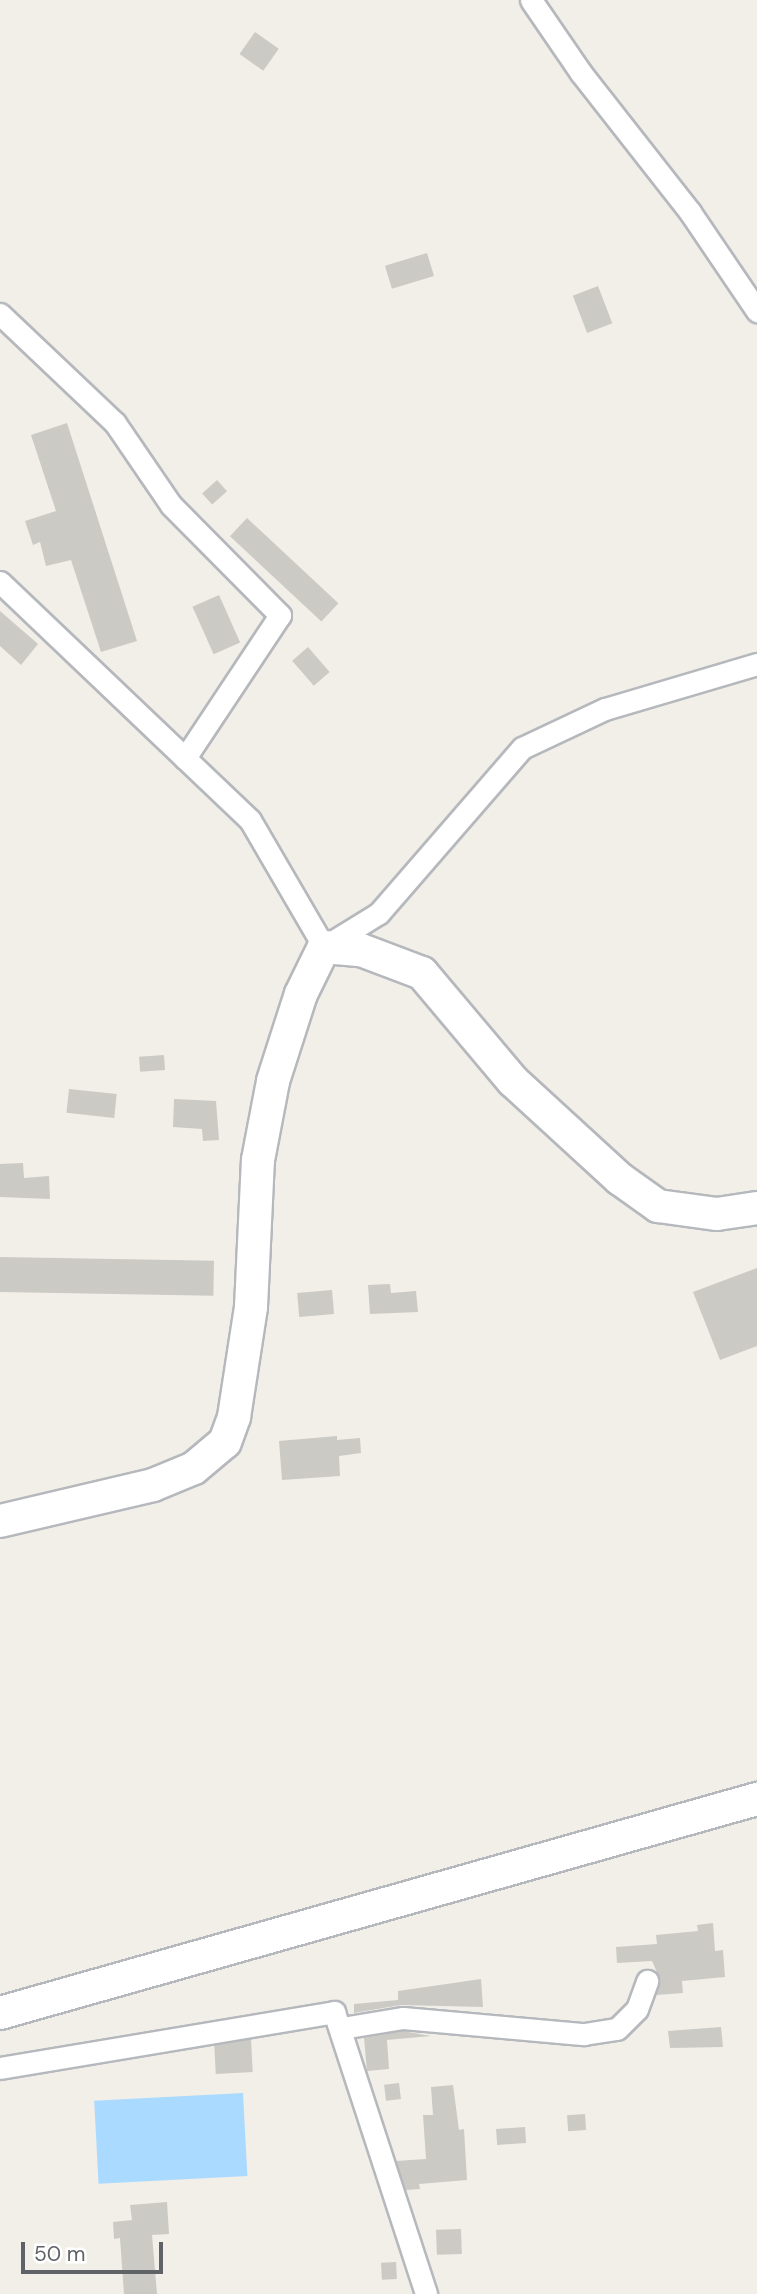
<!DOCTYPE html>
<style>
body{margin:0}
#map{position:relative;width:757px;height:2294px;overflow:hidden;background:#f1efe8;font-family:"DM Sans",sans-serif}
div>[style]{position:absolute}
.water>*{inset:0;background:#aadaff;transform-origin:0 0}
.building>*{inset:0;background:#cccac5;transform-origin:0 0}
.roads{filter:drop-shadow(2px 0 #b5b8bc) drop-shadow(-2px 0 #b5b8bc) drop-shadow(0 2px #b5b8bc) drop-shadow(0 -2px #b5b8bc)}
.street>*{height:21px;margin:-10.5px;padding:0 10.5px;transform-origin:10.5px;border-radius:10.5px;background:#fff}
.secondary>*{height:32px;margin:-16px;padding:0 16px;transform-origin:16px;border-radius:16px;background:#fff}
span{translate:-50% -50%;white-space:nowrap;text-align:center;line-height:1.15;-webkit-text-stroke:7px #fff;paint-order:stroke}
.scale{position:absolute;left:21px;top:2242px;width:142px;height:32px;box-sizing:border-box;border:4px solid #5f6368;border-top:0;padding-left:9px;font-size:21px;line-height:24px;white-space:nowrap;color:#5f6368;-webkit-text-stroke:5px #fff;paint-order:stroke}
</style>
<div id="map">
<div class="water">
<i style="left:243px;top:2093px;width:83px;height:149px;rotate:87deg"></i>
</div>
<div class="building">
<i style="left:255px;top:32px;width:29px;height:27px;rotate:35deg"></i>
<i style="left:427px;top:253px;width:24px;height:44px;rotate:73deg"></i>
<i style="left:598px;top:286px;width:40px;height:27px;rotate:69deg"></i>
<i style="clip-path:polygon(67px 423px,137px 641px,101px 652px,71px 560px,46px 566px,40px 542px,33px 545px,25px 521px,56px 511px,31px 435px)"></i>
<i style="left:217px;top:480px;width:15px;height:20px;rotate:48deg"></i>
<i style="left:247px;top:518px;width:125px;height:25px;rotate:43deg"></i>
<i style="left:219px;top:595px;width:52px;height:29px;rotate:66deg"></i>
<i style="clip-path:polygon(0 611px,38px 644px,21px 665px,0 646px)"></i>
<i style="left:308px;top:647px;width:33px;height:21px;rotate:49deg"></i>
<i style="left:164px;top:1055px;width:15px;height:25px;rotate:86deg"></i>
<i style="left:69px;top:1089px;width:48px;height:24px;rotate:6deg"></i>
<i style="clip-path:polygon(174px 1099px,216px 1101px,219px 1140px,203px 1141px,202px 1129px,173px 1127px)"></i>
<i style="clip-path:polygon(23px 1163px,24px 1178px,49px 1176px,50px 1199px,0 1197px,0 1164px)"></i>
<i style="left:0;top:1257px;width:214px;height:35px;rotate:1deg"></i>
<i style="clip-path:polygon(757px 1268px,757px 1346px,720px 1360px,693px 1292px)"></i>
<i style="clip-path:polygon(390px 1284px,391px 1293px,416px 1291px,418px 1312px,370px 1314px,368px 1285px)"></i>
<i style="left:332px;top:1290px;width:24px;height:35px;rotate:85deg"></i>
<i style="clip-path:polygon(337px 1436px,337px 1440px,360px 1438px,361px 1453px,339px 1456px,340px 1476px,282px 1480px,279px 1441px)"></i>
<i style="clip-path:polygon(713px 1923px,715px 1951px,723px 1950px,725px 1977px,682px 1981px,683px 1993px,656px 1995px,660px 1979px,652px 1961px,617px 1963px,616px 1947px,657px 1944px,656px 1935px,698px 1931px,697px 1925px)"></i>
<i style="clip-path:polygon(481px 1979px,483px 2007px,401px 2005px,354px 2013px,354px 2004px,398px 2000px,398px 1991px)"></i>
<i style="clip-path:polygon(721px 2027px,723px 2047px,670px 2048px,668px 2031px)"></i>
<i style="clip-path:polygon(403px 2031px,431px 2036px,387px 2040px,389px 2069px,367px 2071px,364px 2038px)"></i>
<i style="left:251px;top:2039px;width:33px;height:37px;rotate:87deg"></i>
<i style="left:399px;top:2083px;width:16px;height:15px;rotate:83deg"></i>
<i style="clip-path:polygon(453px 2085px,459px 2130px,464px 2129px,467px 2180px,419px 2184px,420px 2189px,406px 2190px,396px 2161px,426px 2159px,423px 2115px,433px 2115px,431px 2087px)"></i>
<i style="left:585px;top:2114px;width:16px;height:18px;rotate:86deg"></i>
<i style="left:525px;top:2127px;width:16px;height:29px;rotate:86deg"></i>
<i style="clip-path:polygon(167px 2202px,169px 2234px,152px 2235px,157px 2294px,124px 2294px,120px 2238px,114px 2239px,113px 2222px,132px 2220px,130px 2205px)"></i>
<i style="left:461px;top:2229px;width:25px;height:25px;rotate:88deg"></i>
<i style="left:396px;top:2262px;width:17px;height:15px;rotate:87deg"></i>
</div>
<div class="roads">
<div class="street">
<i style="left:531px;top:0;width:88px;rotate:55.6deg"></i>
<i style="left:581px;top:73px;width:177px;rotate:51.9deg"></i>
<i style="left:690px;top:212px;width:120px;rotate:55.9deg"></i>
<i style="left:0;top:314px;width:158px;rotate:43.5deg"></i>
<i style="left:115px;top:423px;width:99px;rotate:55.7deg"></i>
<i style="left:171px;top:505px;width:155px;rotate:45.3deg"></i>
<i style="left:280px;top:615px;width:172px;rotate:123.6deg"></i>
<i style="left:0;top:582px;width:345px;rotate:43.6deg"></i>
<i style="left:250px;top:820px;width:147px;rotate:59.8deg"></i>
<i style="left:324px;top:947px;width:65px;rotate:-31.7deg"></i>
<i style="left:379px;top:913px;width:218px;rotate:-49.1deg"></i>
<i style="left:522px;top:748px;width:92px;rotate:-25.2deg"></i>
<i style="left:605px;top:709px;width:159px;rotate:-16.5deg"></i>
<i style="left:342px;top:2028px;width:62px;rotate:-9.3deg"></i>
<i style="left:403px;top:2018px;width:182px;rotate:5.1deg"></i>
<i style="left:584px;top:2034px;width:33px;rotate:-9deg"></i>
<i style="left:617px;top:2029px;width:28px;rotate:-45deg"></i>
<i style="left:637px;top:2009px;width:30px;rotate:-70deg"></i>
<i style="left:0;top:2068px;width:339px;rotate:-9.5deg"></i>
<i style="left:334px;top:2012px;width:297px;rotate:71.9deg"></i>
</div>
<div class="secondary">
<i style="left:0;top:1521px;width:157px;rotate:-13.2deg"></i>
<i style="left:153px;top:1485px;width:44px;rotate:-22.5deg"></i>
<i style="left:194px;top:1468px;width:40px;rotate:-40deg"></i>
<i style="left:225px;top:1442px;width:27px;rotate:-70deg"></i>
<i style="left:234px;top:1417px;width:111px;rotate:-81.2deg"></i>
<i style="left:251px;top:1307px;width:147px;rotate:-87.3deg"></i>
<i style="left:258px;top:1160px;width:80px;rotate:-79.2deg"></i>
<i style="left:273px;top:1081px;width:91px;rotate:-72.2deg"></i>
<i style="left:301px;top:994px;width:52px;rotate:-63.9deg"></i>
<i style="left:324px;top:947px;width:37px;rotate:5deg"></i>
<i style="left:361px;top:950px;width:65px;rotate:20.7deg"></i>
<i style="left:422px;top:973px;width:141px;rotate:49.9deg"></i>
<i style="left:513px;top:1081px;width:145px;rotate:42.5deg"></i>
<i style="left:620px;top:1179px;width:47px;rotate:35.4deg"></i>
<i style="left:658px;top:1206px;width:60px;rotate:7.7deg"></i>
<i style="left:717px;top:1214px;width:40px;rotate:-8.5deg"></i>
<i style="left:0;top:2013px;width:787px;rotate:-15.79deg"></i>
</div>
</div>
<div class="scale">50 m</div>
</div>
